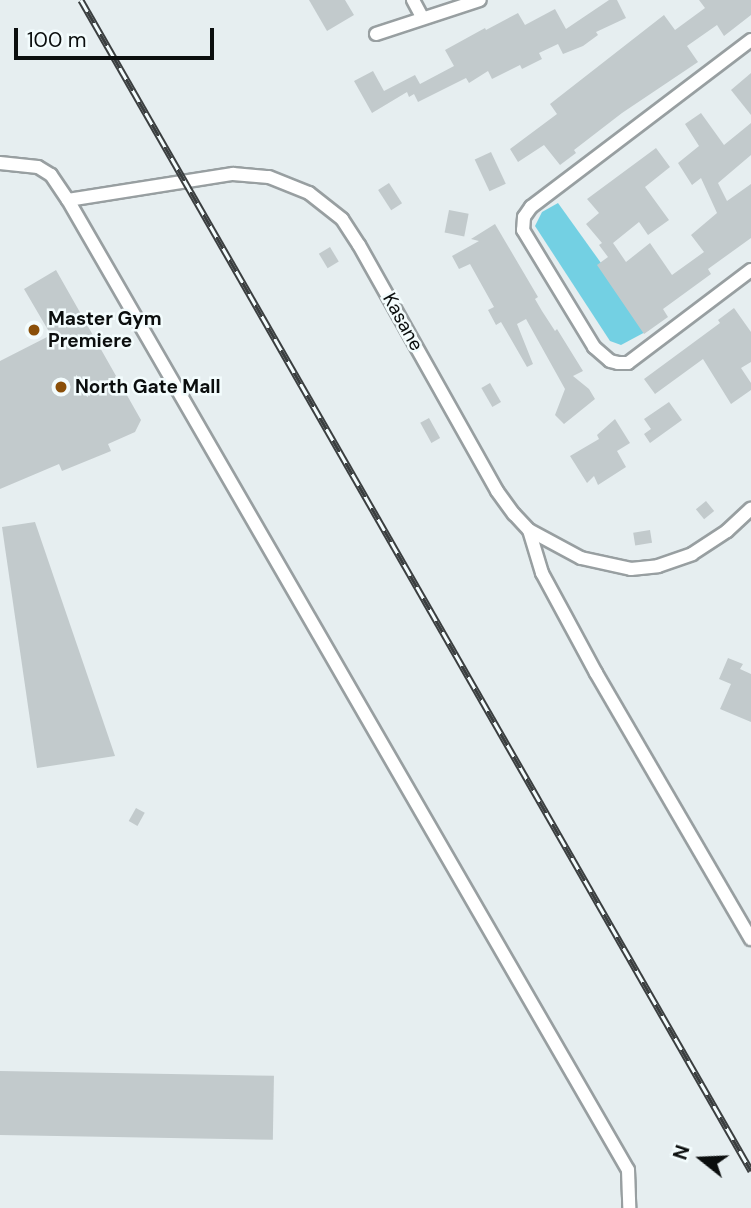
<!DOCTYPE html>
<style>
body{margin:0}
#map{position:relative;width:751px;height:1208px;overflow:hidden;background:#e6eef0;font-family:"DM Sans",sans-serif}
div>[style]{position:absolute}
.green>*{inset:0;background:#73d0e3}
.building>*{inset:0;background:#c2cacc;transform-origin:0 0}
.roads{filter:drop-shadow(2px 0 #989fa1) drop-shadow(-2px 0 #989fa1) drop-shadow(0 2px #989fa1) drop-shadow(0 -2px #989fa1)}
.minor>*{height:12px;margin:-6px;padding:0 6px;transform-origin:6px;border-radius:6px;background:#fff}
.rail>*{height:7px;margin-top:-3.5px;transform-origin:0;background:repeating-linear-gradient(90deg,#f3fcfd 0 13px,#3b3f40 0 26px);box-sizing:border-box;border-block:2px solid #3b3f40}
.dots>*{width:19px;height:19px;translate:-50% -50%;box-sizing:border-box;border:4px solid #f3fcfd;border-radius:50%}
span{translate:-50% -50%;white-space:nowrap;text-align:center;line-height:1.15;-webkit-text-stroke:5px #f3fcfd;paint-order:stroke}
.poi-label{font-size:19px;color:#0b0e0e;font-weight:700}
.left{translate:0 -50%;text-align:left}
.street-label{font-size:19px;color:#0b0e0e}
.north{position:absolute;left:667px;top:1124px;width:70px;height:70px;-webkit-text-stroke:5px #f3fcfd;paint-order:stroke;rotate:288deg;font-size:19px;font-weight:700;line-height:28px;text-align:center;color:#0b0e0e}
.north::after{content:'';display:block;margin:auto;width:24px;height:32px;background:#0b0e0e;clip-path:polygon(50% 0,100% 100%,50% 72%,0 100%)}
.scale{position:absolute;left:14px;top:28px;width:200px;height:32px;box-sizing:border-box;border:4px solid #0b0e0e;border-top:0;padding-left:9px;font-size:21px;line-height:24px;white-space:nowrap;color:#0b0e0e;-webkit-text-stroke:5px #f3fcfd;paint-order:stroke}
</style>
<div id="map">
<div class="green">
<i style="clip-path:polygon(558px 203px,649px 330px,621px 345px,610px 341px,535px 226px,542px 212px)"></i>
</div>
<div class="building">
<i style="clip-path:polygon(309px 0,345px 0,354px 15px,327px 31px)"></i>
<i style="clip-path:polygon(609px 0,617px 0,626px 18px,596px 32px,598px 35px,583px 46px,563px 54px,558px 44px,539px 53px,542px 59px,522px 69px,520px 65px,492px 79px,488px 71px,469px 83px,466px 78px,418px 102px,414px 94px,409px 97px,407px 92px,372px 113px,354px 81px,373px 71px,384px 91px,415px 75px,420px 84px,454px 66px,445px 50px,485px 28px,486px 30px,518px 13px,525px 25px,555px 9px,566px 29px)"></i>
<i style="clip-path:polygon(699px 0,751px 0,751px 15px,724px 36px,717px 25px,687px 46px,698px 62px,622px 113px,574px 150px,576px 153px,560px 165px,544px 145px,518px 162px,510px 149px,557px 114px,550px 104px,664px 15px,675px 30px,705px 8px)"></i>
<i style="clip-path:polygon(751px 73px,751px 115px,731px 90px)"></i>
<i style="clip-path:polygon(701px 113px,724px 145px,751px 123px,751px 155px,718px 183px,727px 201px,751px 184px,751px 238px,708px 269px,711px 274px,663px 309px,668px 317px,644px 334px,597px 265px,608px 257px,599px 245px,602px 243px,586px 224px,599px 213px,587px 199px,656px 148px,670px 167px,645px 187px,669px 220px,648px 235px,639px 222px,613px 243px,626px 262px,650px 243px,672px 275px,704px 252px,691px 235px,717px 213px,701px 178px,692px 185px,678px 163px,699px 146px,685px 124px)"></i>
<i style="left:491px;top:152px;width:35px;height:18px;rotate:65deg"></i>
<i style="left:389px;top:183px;width:24px;height:13px;rotate:57deg"></i>
<i style="left:449px;top:210px;width:20px;height:23px;rotate:11deg"></i>
<i style="clip-path:polygon(495px 224px,538px 297px,535px 299px,542px 311px,555px 331px,557px 329px,583px 371px,573px 376px,589px 389px,595px 399px,564px 424px,555px 415px,565px 389px,526px 319px,517px 324px,533px 364px,527px 367px,501px 322px,496px 325px,488px 310px,494px 307px,470px 264px,459px 269px,452px 256px,479px 241px,471px 239px)"></i>
<i style="left:330px;top:247px;width:17px;height:13px;rotate:59deg"></i>
<i style="clip-path:polygon(56px 270px,141px 420px,135px 432px,108px 444px,111px 451px,62px 471px,59px 464px,0 489px,0 361px,51px 335px,24px 289px)"></i>
<i style="clip-path:polygon(734px 308px,751px 332px,751px 362px,741px 368px,751px 383px,751px 390px,731px 404px,703px 359px,655px 394px,644px 379px,720px 323px,718px 320px)"></i>
<i style="left:490px;top:383px;width:22px;height:10px;rotate:60deg"></i>
<i style="clip-path:polygon(669px 402px,682px 420px,650px 443px,644px 434px,651px 429px,644px 419px)"></i>
<i style="left:429px;top:418px;width:23px;height:10px;rotate:61deg"></i>
<i style="clip-path:polygon(615px 419px,630px 443px,617px 451px,626px 467px,598px 485px,594px 476px,587px 483px,570px 456px,599px 439px,597px 435px)"></i>
<i style="left:706px;top:501px;width:13px;height:13px;rotate:51deg"></i>
<i style="clip-path:polygon(35px 522px,115px 756px,37px 768px,2px 527px)"></i>
<i style="left:650px;top:530px;width:13px;height:17px;rotate:81deg"></i>
<i style="clip-path:polygon(728px 658px,743px 664px,740px 669px,751px 674px,751px 722px,720px 709px,731px 684px,719px 679px)"></i>
<i style="left:136px;top:808px;width:10px;height:15px;rotate:29deg"></i>
<i style="left:0;top:1071px;width:274px;height:64px;rotate:1deg"></i>
</div>
<div class="roads">
<div class="minor">
<i style="left:413px;top:0;width:19px;rotate:62deg"></i>
<i style="left:376px;top:34px;width:109px;rotate:-18.1deg"></i>
<i style="left:751px;top:40px;width:276px;rotate:142.8deg"></i>
<i style="left:531px;top:207px;width:12px;rotate:125deg"></i>
<i style="left:524px;top:217px;width:13px;rotate:94deg"></i>
<i style="left:523px;top:230px;width:137px;rotate:58.7deg"></i>
<i style="left:594px;top:347px;width:21px;rotate:41deg"></i>
<i style="left:610px;top:361px;width:8px;rotate:14deg"></i>
<i style="left:618px;top:363px;width:10px"></i>
<i style="left:628px;top:363px;width:154px;rotate:-37.1deg"></i>
<i style="left:0;top:163px;width:38px;rotate:6deg"></i>
<i style="left:38px;top:167px;width:15px;rotate:32deg"></i>
<i style="left:51px;top:175px;width:30px;rotate:56deg"></i>
<i style="left:68px;top:200px;width:167px;rotate:-9deg"></i>
<i style="left:233px;top:174px;width:36px;rotate:5deg"></i>
<i style="left:269px;top:177px;width:43px;rotate:21.8deg"></i>
<i style="left:309px;top:193px;width:42px;rotate:38.2deg"></i>
<i style="left:342px;top:219px;width:31px;rotate:57deg"></i>
<i style="left:359px;top:245px;width:282px;rotate:60.7deg"></i>
<i style="left:497px;top:491px;width:29px;rotate:54deg"></i>
<i style="left:514px;top:514px;width:22px;rotate:47deg"></i>
<i style="left:529px;top:530px;width:59px;rotate:28.3deg"></i>
<i style="left:581px;top:558px;width:51px;rotate:12.4deg"></i>
<i style="left:631px;top:569px;width:27px;rotate:-6deg"></i>
<i style="left:658px;top:566px;width:36px;rotate:-19deg"></i>
<i style="left:692px;top:554px;width:42px;rotate:-33.3deg"></i>
<i style="left:727px;top:531px;width:33px;rotate:-43deg"></i>
<i style="left:68px;top:200px;width:1120px;rotate:60deg"></i>
<i style="left:628px;top:1170px;width:38px;rotate:88deg"></i>
<i style="left:529px;top:530px;width:45px;rotate:73.2deg"></i>
<i style="left:542px;top:573px;width:114px;rotate:61.6deg"></i>
<i style="left:596px;top:673px;width:308px;rotate:59.8deg"></i>
</div>
</div>
<div class="rail">
<i style="left:81px;top:0;width:1349px;rotate:60.22deg"></i>
</div>
<div class="dots">
<i style="left:34px;top:330px;background:#8a4f09"></i>
<i style="left:61px;top:387px;background:#8a4f09"></i>
</div>
<div class="poi-label">
<span class="left" style="left:48px;top:330px">Master Gym<br>Premiere</span>
<span class="left" style="left:75px;top:387px">North Gate Mall</span>
</div>
<div class="street-label">
<span style="left:403px;top:322px;rotate:61deg">Kasane</span>
</div>
<div class="north">N</div>
<div class="scale">100 m</div>
</div>
